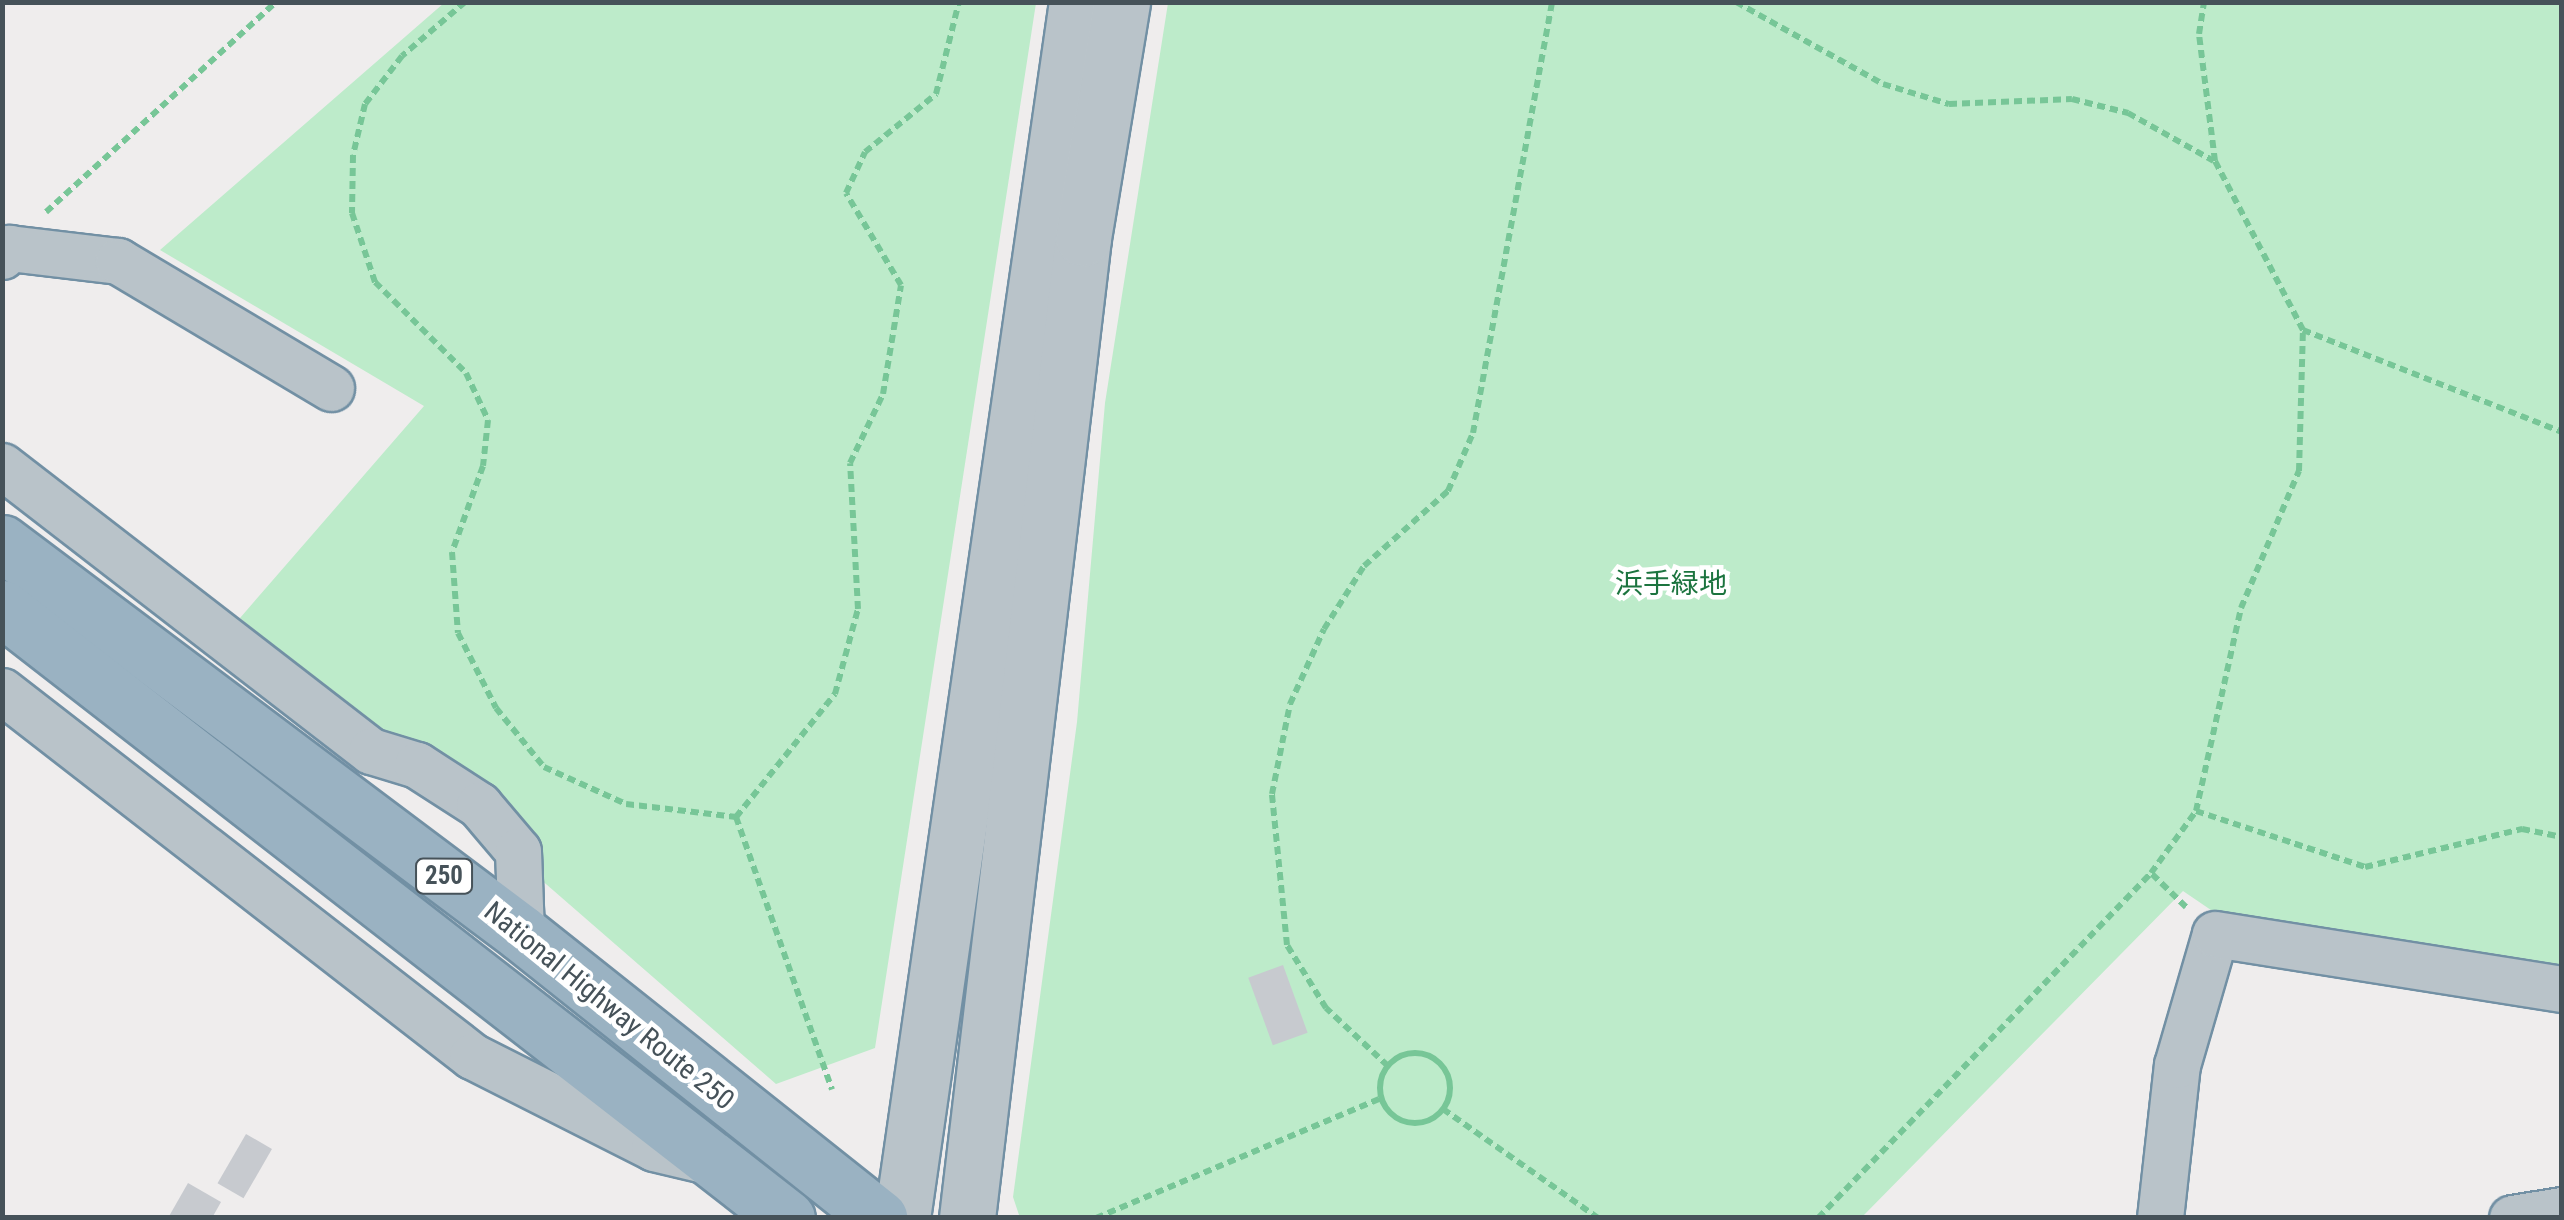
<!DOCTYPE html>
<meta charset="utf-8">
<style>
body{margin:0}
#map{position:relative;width:2564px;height:1220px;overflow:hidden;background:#efeded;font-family:"Roboto Condensed","Noto Sans JP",sans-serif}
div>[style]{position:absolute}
.green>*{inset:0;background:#bdebca}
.building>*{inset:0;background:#c7cacf;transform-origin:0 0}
.path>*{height:6px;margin-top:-3px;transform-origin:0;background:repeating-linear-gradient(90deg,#77c697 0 8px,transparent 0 13px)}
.path>.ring{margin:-3px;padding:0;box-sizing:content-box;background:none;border:6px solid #77c697;border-radius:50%}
.roads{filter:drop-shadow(2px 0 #7290a4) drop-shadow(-2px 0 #7290a4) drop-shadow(0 2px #7290a4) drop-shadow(0 -2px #7290a4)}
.minor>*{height:45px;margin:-22.5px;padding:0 22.5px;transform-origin:22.5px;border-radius:22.5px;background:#b9c3c9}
.tertiary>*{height:55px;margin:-27.5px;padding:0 27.5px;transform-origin:27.5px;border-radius:27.5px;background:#b9c3c9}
.trunk>*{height:55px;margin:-27.5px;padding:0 27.5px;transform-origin:27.5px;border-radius:27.5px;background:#9ab2c2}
span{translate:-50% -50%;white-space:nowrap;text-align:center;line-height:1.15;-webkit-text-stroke:9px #fff;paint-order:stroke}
.shield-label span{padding:2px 8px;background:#fff;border:2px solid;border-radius:8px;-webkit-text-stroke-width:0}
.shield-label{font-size:25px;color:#465259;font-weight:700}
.park-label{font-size:28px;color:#1c743f}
.street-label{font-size:28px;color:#465259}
.frame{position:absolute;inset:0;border:5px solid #465259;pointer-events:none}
</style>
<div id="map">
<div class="green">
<i style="clip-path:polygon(444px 3px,1036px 3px,875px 1048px,776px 1084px,240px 618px,424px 406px,160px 250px)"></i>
<i style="clip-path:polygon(1168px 3px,2561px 3px,2561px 971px,2233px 925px,2183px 891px,1862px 1217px,1020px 1218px,1013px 1197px,1077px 722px,1105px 403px)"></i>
</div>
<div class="building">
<i style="left:1283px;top:965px;width:72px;height:37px;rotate:70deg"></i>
<i style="left:246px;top:1134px;width:30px;height:57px;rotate:30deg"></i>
<i style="clip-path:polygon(188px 1183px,221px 1202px,212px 1218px,168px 1218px)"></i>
</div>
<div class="path">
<i style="left:465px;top:2px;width:83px;rotate:139.4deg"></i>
<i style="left:402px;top:56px;width:61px;rotate:127.6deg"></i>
<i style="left:365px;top:104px;width:52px;rotate:103.2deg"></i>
<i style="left:353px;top:155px;width:58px;rotate:91deg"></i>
<i style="left:352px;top:213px;width:73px;rotate:71.6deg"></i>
<i style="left:375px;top:282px;width:129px;rotate:45deg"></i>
<i style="left:466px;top:373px;width:52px;rotate:64.9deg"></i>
<i style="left:488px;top:420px;width:46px;rotate:96.2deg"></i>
<i style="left:483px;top:466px;width:91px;rotate:109.8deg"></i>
<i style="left:452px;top:552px;width:81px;rotate:85.8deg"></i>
<i style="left:458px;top:633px;width:84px;rotate:63.1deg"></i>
<i style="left:496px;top:708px;width:76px;rotate:50.9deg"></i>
<i style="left:544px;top:767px;width:90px;rotate:24.3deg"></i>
<i style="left:626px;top:804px;width:111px;rotate:6.7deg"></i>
<i style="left:736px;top:817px;width:158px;rotate:-51.2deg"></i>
<i style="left:835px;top:694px;width:88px;rotate:-74.9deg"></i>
<i style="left:858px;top:609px;width:146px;rotate:-93.1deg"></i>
<i style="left:850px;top:463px;width:76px;rotate:-64.4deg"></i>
<i style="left:883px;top:394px;width:110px;rotate:-80.6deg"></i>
<i style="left:901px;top:285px;width:107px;rotate:-120.9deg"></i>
<i style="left:846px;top:193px;width:45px;rotate:-65.1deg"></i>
<i style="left:865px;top:152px;width:92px;rotate:-39.2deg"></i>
<i style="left:936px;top:94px;width:95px;rotate:-76deg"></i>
<i style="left:1736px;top:2px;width:168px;rotate:29.2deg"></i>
<i style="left:1883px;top:84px;width:69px;rotate:16.9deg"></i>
<i style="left:1949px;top:104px;width:123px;rotate:-2.3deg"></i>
<i style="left:2072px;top:99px;width:58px;rotate:14deg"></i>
<i style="left:2128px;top:113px;width:98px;rotate:29.2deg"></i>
<i style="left:46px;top:212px;width:311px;rotate:-42.4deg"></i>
<i style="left:2303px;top:330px;width:278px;rotate:21.5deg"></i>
<i style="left:2196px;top:811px;width:178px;rotate:18.3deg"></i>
<i style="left:2365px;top:867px;width:162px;rotate:-13.6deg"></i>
<i style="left:2522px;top:829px;width:41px;rotate:11.3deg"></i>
<i style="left:736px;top:817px;width:289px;rotate:70.6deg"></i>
<i style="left:2186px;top:907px;width:49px;rotate:-135.8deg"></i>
<i style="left:2151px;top:873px;width:77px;rotate:-54deg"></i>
<i style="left:2196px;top:811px;width:208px;rotate:-77.5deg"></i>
<i style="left:2241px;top:608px;width:149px;rotate:-67.1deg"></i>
<i style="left:2299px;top:471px;width:141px;rotate:-88.4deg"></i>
<i style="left:2303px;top:330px;width:191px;rotate:-117.5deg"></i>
<i style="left:2215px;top:161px;width:128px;rotate:-97.2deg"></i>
<i style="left:2199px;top:34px;width:32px;rotate:-81deg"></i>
<i class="ring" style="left:1380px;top:1053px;width:64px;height:64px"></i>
<i style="left:1388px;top:1066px;width:85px;rotate:-136.9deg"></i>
<i style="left:1326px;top:1008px;width:74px;rotate:-121.8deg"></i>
<i style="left:1287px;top:945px;width:152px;rotate:-95.7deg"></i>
<i style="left:1272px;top:794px;width:92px;rotate:-78.7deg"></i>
<i style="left:1290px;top:704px;width:82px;rotate:-65.6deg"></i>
<i style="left:1324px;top:629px;width:75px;rotate:-57.6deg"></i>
<i style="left:1364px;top:566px;width:113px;rotate:-41.8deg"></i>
<i style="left:1448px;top:491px;width:63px;rotate:-66.7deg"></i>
<i style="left:1473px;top:433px;width:438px;rotate:-79.6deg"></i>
<i style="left:1443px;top:1109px;width:189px;rotate:35.1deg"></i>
<i style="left:1096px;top:1218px;width:309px;rotate:-22.8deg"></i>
<i style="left:1818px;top:1218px;width:479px;rotate:-46deg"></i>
</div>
<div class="roads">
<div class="minor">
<i style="left:2px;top:256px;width:11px;rotate:-49deg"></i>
<i style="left:9px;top:248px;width:110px;rotate:6.8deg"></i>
<i style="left:118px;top:261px;width:248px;rotate:30.8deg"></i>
<i style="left:2px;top:466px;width:466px;rotate:37.7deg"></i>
<i style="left:371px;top:751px;width:48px;rotate:16.9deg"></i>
<i style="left:417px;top:765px;width:74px;rotate:32.8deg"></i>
<i style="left:479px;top:805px;width:60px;rotate:49.7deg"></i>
<i style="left:518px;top:851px;width:82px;rotate:87.9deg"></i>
<i style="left:2px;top:691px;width:595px;rotate:37.83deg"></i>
<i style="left:472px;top:1056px;width:204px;rotate:26.8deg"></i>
<i style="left:654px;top:1148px;width:51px;rotate:13.5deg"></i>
<i style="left:2160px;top:1218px;width:154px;rotate:-83.7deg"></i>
<i style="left:2177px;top:1065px;width:136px;rotate:-73.8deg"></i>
<i style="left:2215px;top:934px;width:351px;rotate:9deg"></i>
<i style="left:2512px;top:1218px;width:51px;rotate:-9.1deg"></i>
</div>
<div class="tertiary">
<i style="left:902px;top:1218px;width:1229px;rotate:-81.81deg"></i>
<i style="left:967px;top:1218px;width:987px;rotate:-83.25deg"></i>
<i style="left:1083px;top:238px;width:239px;rotate:-80.6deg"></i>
</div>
<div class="trunk">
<i style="left:2px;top:543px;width:649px;rotate:36.92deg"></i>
<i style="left:521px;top:933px;width:458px;rotate:38.5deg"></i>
<i style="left:2px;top:608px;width:994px;rotate:37.85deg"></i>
</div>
</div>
<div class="shield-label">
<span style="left:444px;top:876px">250</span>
</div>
<div class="park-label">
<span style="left:1671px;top:584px">浜手緑地</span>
</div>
<div class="street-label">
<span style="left:609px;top:1006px;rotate:39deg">National Highway Route 250</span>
</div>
<div class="frame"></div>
</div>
